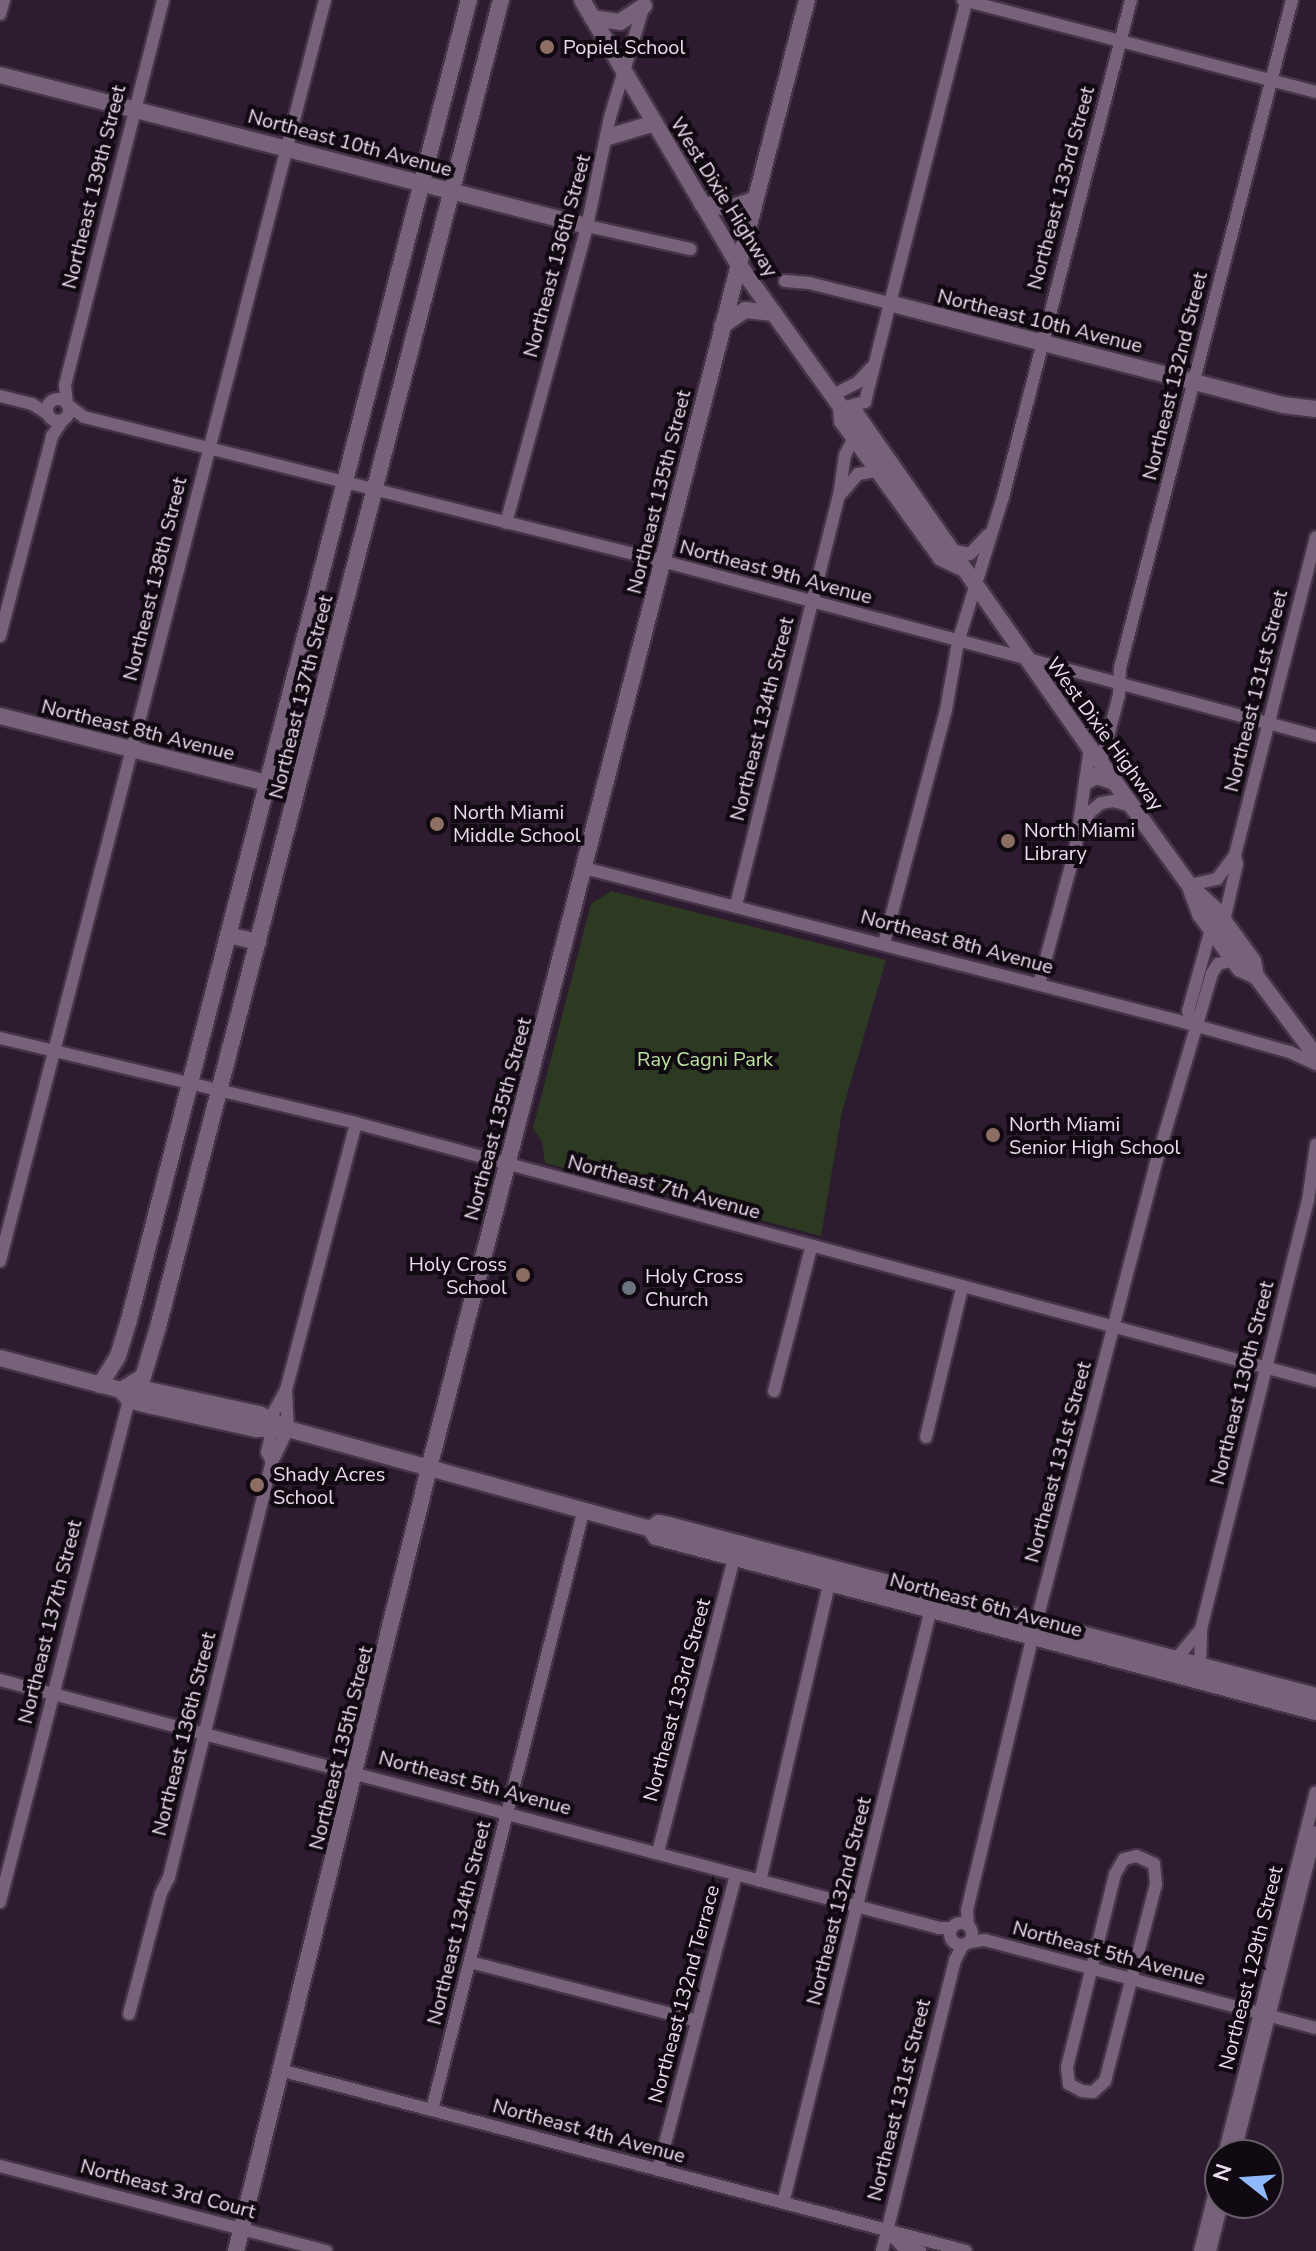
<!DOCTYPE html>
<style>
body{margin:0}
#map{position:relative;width:1316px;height:2251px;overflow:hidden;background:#2d1b30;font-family:"Nunito Sans",sans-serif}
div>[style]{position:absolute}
.green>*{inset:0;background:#2c3a21}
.roads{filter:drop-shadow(2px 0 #443546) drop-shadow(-2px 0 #443546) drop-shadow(0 2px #443546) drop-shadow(0 -2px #443546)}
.street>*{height:12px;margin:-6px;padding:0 6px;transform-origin:6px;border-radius:6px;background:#78627b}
.street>.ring{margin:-6px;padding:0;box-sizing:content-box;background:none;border:12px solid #78627b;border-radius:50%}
.secondary>*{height:16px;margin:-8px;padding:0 8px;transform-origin:8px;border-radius:8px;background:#78627b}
.dots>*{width:22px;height:22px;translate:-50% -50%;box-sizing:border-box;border:4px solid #110912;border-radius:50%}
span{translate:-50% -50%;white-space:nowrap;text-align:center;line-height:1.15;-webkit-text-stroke:8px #110912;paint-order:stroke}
.poi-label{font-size:20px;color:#eaddeb}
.left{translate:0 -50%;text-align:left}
.right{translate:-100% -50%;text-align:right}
.street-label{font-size:20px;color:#eaddeb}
.park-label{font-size:20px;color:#bbe39e}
.north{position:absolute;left:1204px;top:2139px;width:80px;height:80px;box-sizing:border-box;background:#110912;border:2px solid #685e69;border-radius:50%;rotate:287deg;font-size:22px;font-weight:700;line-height:32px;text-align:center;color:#eaddeb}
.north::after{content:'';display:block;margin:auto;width:28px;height:36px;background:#90b8fd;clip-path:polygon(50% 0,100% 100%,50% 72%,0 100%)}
</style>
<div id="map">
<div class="green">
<i style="clip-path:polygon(611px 891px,886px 960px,842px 1112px,821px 1236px,545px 1163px,542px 1142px,533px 1128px,591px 904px)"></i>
</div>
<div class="roads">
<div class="street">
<i style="left:963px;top:0;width:365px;rotate:14.6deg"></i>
<i style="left:0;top:14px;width:15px;rotate:-74deg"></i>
<i style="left:587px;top:226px;width:106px;rotate:12.6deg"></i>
<i style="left:785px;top:281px;width:24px;rotate:5deg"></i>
<i style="left:809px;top:283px;width:82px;rotate:14deg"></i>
<i style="left:833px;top:395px;width:28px;rotate:-27deg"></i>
<i style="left:858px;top:382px;width:19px;rotate:-47deg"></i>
<i style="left:0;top:396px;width:33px;rotate:14deg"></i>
<i style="left:32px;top:404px;width:19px;rotate:32deg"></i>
<i class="ring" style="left:47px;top:399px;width:10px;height:10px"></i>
<i style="left:67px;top:404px;width:19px;rotate:-96deg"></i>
<i style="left:65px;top:385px;width:397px;rotate:-75.7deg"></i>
<i style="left:68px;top:405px;width:20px;rotate:37deg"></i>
<i style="left:84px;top:417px;width:596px;rotate:13.99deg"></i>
<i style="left:662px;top:561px;width:677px;rotate:14.98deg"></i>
<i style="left:845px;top:407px;width:21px;rotate:-14deg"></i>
<i style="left:865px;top:402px;width:415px;rotate:-75.8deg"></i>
<i style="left:839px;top:496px;width:29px;rotate:-49deg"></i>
<i style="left:858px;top:474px;width:20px;rotate:-9deg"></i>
<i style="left:506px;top:523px;width:308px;rotate:-74.7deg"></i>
<i style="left:587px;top:226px;width:111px;rotate:-78.1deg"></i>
<i style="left:610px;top:117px;width:117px;rotate:-73.1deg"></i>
<i style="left:955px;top:551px;width:15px;rotate:11deg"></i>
<i style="left:970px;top:554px;width:26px;rotate:-47deg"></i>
<i style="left:0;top:636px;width:207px;rotate:-75.4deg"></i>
<i style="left:52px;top:436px;width:18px;rotate:-56deg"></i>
<i style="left:1101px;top:763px;width:70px;rotate:-75.2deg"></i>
<i style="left:1119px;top:695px;width:27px;rotate:-88deg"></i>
<i style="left:1120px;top:668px;width:690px;rotate:-75.56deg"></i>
<i style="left:1081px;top:827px;width:17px;rotate:-59deg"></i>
<i style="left:1090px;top:812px;width:14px;rotate:-39deg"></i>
<i style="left:1101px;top:803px;width:12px;rotate:-9deg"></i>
<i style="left:1113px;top:801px;width:20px;rotate:15deg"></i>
<i style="left:584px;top:868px;width:611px;rotate:14.4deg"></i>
<i style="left:1176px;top:1020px;width:118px;rotate:15.7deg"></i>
<i style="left:1290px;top:1052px;width:29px;rotate:25deg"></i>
<i style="left:1189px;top:885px;width:29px;rotate:-12deg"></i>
<i style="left:1217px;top:879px;width:30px;rotate:-53deg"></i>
<i style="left:736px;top:905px;width:422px;rotate:-75.9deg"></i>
<i style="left:839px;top:496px;width:41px;rotate:-81.7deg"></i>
<i style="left:845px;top:455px;width:19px;rotate:-62deg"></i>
<i style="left:1224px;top:921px;width:58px;rotate:-77.2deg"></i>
<i style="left:1237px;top:864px;width:9px;rotate:-103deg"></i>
<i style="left:1235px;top:855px;width:328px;rotate:-75.7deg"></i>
<i style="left:884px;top:943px;width:241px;rotate:-75.1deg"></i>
<i style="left:946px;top:710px;width:69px;rotate:-80deg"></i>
<i style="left:958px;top:642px;width:152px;rotate:-72.8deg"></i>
<i style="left:1003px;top:497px;width:513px;rotate:-75.56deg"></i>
<i style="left:1039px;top:984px;width:138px;rotate:-74.9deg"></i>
<i style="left:1075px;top:851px;width:104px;rotate:-81.7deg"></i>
<i style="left:1194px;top:1026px;width:16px;rotate:-112deg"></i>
<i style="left:1188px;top:1011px;width:85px;rotate:-74.3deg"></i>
<i style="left:0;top:1038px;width:366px;rotate:13.4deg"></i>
<i style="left:356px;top:1123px;width:994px;rotate:15.04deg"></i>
<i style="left:0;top:1261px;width:1302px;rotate:-75.55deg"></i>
<i style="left:774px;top:1391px;width:148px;rotate:-75.5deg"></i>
<i style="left:271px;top:1417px;width:31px;rotate:-61deg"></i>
<i style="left:286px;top:1390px;width:276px;rotate:-75.3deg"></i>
<i style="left:272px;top:1431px;width:22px;rotate:103deg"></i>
<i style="left:267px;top:1452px;width:11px;rotate:63deg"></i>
<i style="left:926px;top:1437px;width:153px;rotate:-76.4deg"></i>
<i style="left:1176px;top:1659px;width:39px;rotate:-50deg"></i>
<i style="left:1200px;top:1665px;width:36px;rotate:-88deg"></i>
<i style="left:1201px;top:1629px;width:441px;rotate:-76deg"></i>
<i style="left:1308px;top:1201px;width:57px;rotate:-81.9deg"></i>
<i style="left:0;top:1680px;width:971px;rotate:14.79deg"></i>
<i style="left:939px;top:1928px;width:13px"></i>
<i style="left:658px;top:1852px;width:304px;rotate:-75.5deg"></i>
<i style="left:1137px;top:1856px;width:19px;rotate:25deg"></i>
<i style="left:1154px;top:1864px;width:20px;rotate:84deg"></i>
<i style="left:1156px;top:1884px;width:203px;rotate:104.5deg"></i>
<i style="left:1105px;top:2081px;width:16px;rotate:137deg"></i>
<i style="left:1093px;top:2092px;width:11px;rotate:-175deg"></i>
<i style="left:1082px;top:2091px;width:15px;rotate:-152deg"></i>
<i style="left:1069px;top:2084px;width:17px;rotate:-97deg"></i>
<i style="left:1067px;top:2067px;width:199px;rotate:-76deg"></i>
<i style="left:1115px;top:1874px;width:17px;rotate:-59deg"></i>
<i style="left:1124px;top:1859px;width:13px;rotate:-13deg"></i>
<i style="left:760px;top:1881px;width:304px;rotate:-76.9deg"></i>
<i style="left:0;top:1902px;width:518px;rotate:-75.59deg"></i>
<i class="ring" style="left:950px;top:1923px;width:10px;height:10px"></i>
<i style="left:968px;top:1925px;width:15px;rotate:-94deg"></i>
<i style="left:967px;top:1910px;width:279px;rotate:-76.5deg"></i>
<i style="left:1032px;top:1639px;width:489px;rotate:-75.4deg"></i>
<i style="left:1155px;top:1166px;width:201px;rotate:-73.5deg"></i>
<i style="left:1212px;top:973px;width:11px;rotate:-56deg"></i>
<i style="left:1218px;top:964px;width:16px;rotate:-14deg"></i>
<i style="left:970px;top:1942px;width:15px;rotate:-8deg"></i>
<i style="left:985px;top:1940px;width:342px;rotate:14.9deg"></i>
<i style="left:470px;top:1962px;width:232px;rotate:14.5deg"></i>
<i style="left:129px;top:2014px;width:125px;rotate:-75.2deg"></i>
<i style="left:161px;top:1893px;width:18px;rotate:-63deg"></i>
<i style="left:169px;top:1877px;width:428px;rotate:-76.1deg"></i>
<i style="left:272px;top:1462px;width:37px;rotate:-64deg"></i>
<i style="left:288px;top:1429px;width:39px;rotate:-93deg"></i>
<i style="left:280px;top:2070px;width:709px;rotate:14.78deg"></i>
<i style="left:432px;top:2110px;width:616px;rotate:-75.81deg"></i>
<i style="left:1224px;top:2155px;width:374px;rotate:-75.8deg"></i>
<i style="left:1234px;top:2155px;width:333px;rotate:-75.8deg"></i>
<i style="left:0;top:2166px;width:337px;rotate:14.6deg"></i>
<i style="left:658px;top:2170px;width:305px;rotate:-75.2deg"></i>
<i style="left:783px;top:2203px;width:612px;rotate:-76.01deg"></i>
<i style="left:887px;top:2230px;width:22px;rotate:47deg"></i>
<i style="left:902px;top:2246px;width:19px;rotate:16deg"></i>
<i style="left:882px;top:2251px;width:300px;rotate:-75.9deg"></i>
<i style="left:955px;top:1960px;width:17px;rotate:-62deg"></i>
<i style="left:1200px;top:2251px;width:81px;rotate:-75.8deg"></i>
<i style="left:1210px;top:2251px;width:49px;rotate:-76deg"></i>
</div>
<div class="secondary">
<i style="left:582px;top:0;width:308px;rotate:59.4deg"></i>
<i style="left:739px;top:265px;width:175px;rotate:54.3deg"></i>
<i style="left:841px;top:407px;width:17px;rotate:25deg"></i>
<i style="left:856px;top:414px;width:408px;rotate:55deg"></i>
<i style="left:1090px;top:748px;width:169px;rotate:54.1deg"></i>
<i style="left:1189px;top:885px;width:35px;rotate:43deg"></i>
<i style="left:1215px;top:909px;width:64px;rotate:53.8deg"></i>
<i style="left:1253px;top:961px;width:15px;rotate:79deg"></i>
<i style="left:1256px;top:976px;width:100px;rotate:53.1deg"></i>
<i style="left:592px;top:18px;width:28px;rotate:8deg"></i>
<i style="left:620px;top:22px;width:29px;rotate:-34deg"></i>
<i style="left:0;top:75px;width:606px;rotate:14.43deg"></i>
<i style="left:608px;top:137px;width:49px;rotate:-16.6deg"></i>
<i style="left:702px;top:204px;width:27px;rotate:8deg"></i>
<i style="left:729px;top:208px;width:28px;rotate:-18deg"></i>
<i style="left:889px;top:303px;width:407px;rotate:14.5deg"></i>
<i style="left:1283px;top:405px;width:33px;rotate:7deg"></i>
<i style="left:722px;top:326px;width:28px;rotate:-35deg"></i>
<i style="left:745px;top:310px;width:29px;rotate:6deg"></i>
<i style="left:841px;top:407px;width:14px;rotate:86deg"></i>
<i style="left:842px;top:421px;width:169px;rotate:54.1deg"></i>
<i style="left:941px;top:558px;width:21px;rotate:25deg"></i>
<i style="left:0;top:716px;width:274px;rotate:14.1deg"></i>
<i style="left:1087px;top:781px;width:10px;rotate:-29deg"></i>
<i style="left:1096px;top:776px;width:20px;rotate:18deg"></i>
<i style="left:1191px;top:890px;width:26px;rotate:69deg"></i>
<i style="left:1200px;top:914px;width:68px;rotate:54deg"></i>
<i style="left:1240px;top:969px;width:17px;rotate:24deg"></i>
<i style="left:228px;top:935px;width:31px;rotate:13deg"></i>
<i style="left:0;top:1358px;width:125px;rotate:14.8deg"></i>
<i style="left:121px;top:1390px;width:14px;rotate:-12deg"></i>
<i style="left:135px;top:1387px;width:127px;rotate:12.3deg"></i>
<i style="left:259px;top:1414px;width:33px;rotate:27deg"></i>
<i style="left:288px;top:1429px;width:376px;rotate:15.4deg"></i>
<i style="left:650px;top:1529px;width:10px;rotate:53deg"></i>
<i style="left:656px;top:1537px;width:683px;rotate:14.85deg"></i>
<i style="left:100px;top:1385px;width:34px;rotate:-58deg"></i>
<i style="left:118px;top:1356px;width:38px;rotate:-73deg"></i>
<i style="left:129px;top:1320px;width:1363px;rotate:-75.56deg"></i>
<i style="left:121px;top:1390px;width:26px;rotate:-31deg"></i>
<i style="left:143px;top:1377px;width:52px;rotate:-73.3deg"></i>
<i style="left:158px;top:1327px;width:1371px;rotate:-75.51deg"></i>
<i style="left:121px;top:1390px;width:13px;rotate:51deg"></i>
<i style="left:129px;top:1400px;width:24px;rotate:15deg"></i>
<i style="left:152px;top:1406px;width:107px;rotate:12.5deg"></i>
<i style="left:256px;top:1429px;width:32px"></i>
<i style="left:650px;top:1529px;width:11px;rotate:-34deg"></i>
<i style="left:659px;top:1523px;width:10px;rotate:11deg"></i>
<i style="left:669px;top:1525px;width:669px;rotate:14.8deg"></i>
<i style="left:236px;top:2251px;width:806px;rotate:-76.15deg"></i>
<i style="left:429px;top:1468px;width:1516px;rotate:-75.56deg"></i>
</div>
</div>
<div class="dots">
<i style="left:547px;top:47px;background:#8d6e63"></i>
<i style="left:437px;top:824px;background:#8d6e63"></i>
<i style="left:1008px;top:841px;background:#8d6e63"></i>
<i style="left:993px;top:1135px;background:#8d6e63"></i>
<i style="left:523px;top:1275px;background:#8d6e63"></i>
<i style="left:629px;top:1288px;background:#6b7280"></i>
<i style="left:257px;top:1485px;background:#8d6e63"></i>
</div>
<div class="poi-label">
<span class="left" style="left:563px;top:47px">Popiel School</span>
<span class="left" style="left:453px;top:824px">North Miami<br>Middle School</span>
<span class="left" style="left:1024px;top:842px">North Miami<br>Library</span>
<span class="left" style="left:1009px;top:1136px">North Miami<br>Senior High School</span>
<span class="right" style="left:507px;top:1276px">Holy Cross<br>School</span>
<span class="left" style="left:645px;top:1288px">Holy Cross<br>Church</span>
<span class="left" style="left:273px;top:1486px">Shady Acres<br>School</span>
</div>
<div class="street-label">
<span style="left:350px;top:143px;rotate:15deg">Northeast 10th Avenue</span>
<span style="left:94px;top:187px;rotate:-76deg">Northeast 139th Street</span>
<span style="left:1061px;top:188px;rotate:-75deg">Northeast 133rd Street</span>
<span style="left:724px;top:197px;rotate:58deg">West Dixie Highway</span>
<span style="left:557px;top:256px;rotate:-75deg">Northeast 136th Street</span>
<span style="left:1040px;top:321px;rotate:14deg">Northeast 10th Avenue</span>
<span style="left:1175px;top:376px;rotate:-76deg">Northeast 132nd Street</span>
<span style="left:659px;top:492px;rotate:-76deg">Northeast 135th Street</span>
<span style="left:776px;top:572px;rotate:15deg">Northeast 9th Avenue</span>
<span style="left:155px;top:579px;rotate:-76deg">Northeast 138th Street</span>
<span style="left:1256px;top:691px;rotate:-76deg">Northeast 131st Street</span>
<span style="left:301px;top:697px;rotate:-76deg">Northeast 137th Street</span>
<span style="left:762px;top:719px;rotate:-76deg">Northeast 134th Street</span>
<span style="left:138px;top:730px;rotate:14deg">Northeast 8th Avenue</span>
<span style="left:1105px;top:734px;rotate:54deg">West Dixie Highway</span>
<span style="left:957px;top:942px;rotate:15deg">Northeast 8th Avenue</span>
<span style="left:498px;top:1119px;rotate:-75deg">Northeast 135th Street</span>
<span style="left:664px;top:1187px;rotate:15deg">Northeast 7th Avenue</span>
<span style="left:1242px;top:1383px;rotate:-76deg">Northeast 130th Street</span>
<span style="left:1058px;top:1462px;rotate:-75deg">Northeast 131st Street</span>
<span style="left:986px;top:1605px;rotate:15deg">Northeast 6th Avenue</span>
<span style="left:50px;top:1622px;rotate:-76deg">Northeast 137th Street</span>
<span style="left:677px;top:1700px;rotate:-75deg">Northeast 133rd Street</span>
<span style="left:184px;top:1734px;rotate:-76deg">Northeast 136th Street</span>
<span style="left:341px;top:1748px;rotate:-76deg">Northeast 135th Street</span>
<span style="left:475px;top:1783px;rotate:15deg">Northeast 5th Avenue</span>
<span style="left:839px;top:1901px;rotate:-76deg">Northeast 132nd Street</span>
<span style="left:459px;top:1923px;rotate:-76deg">Northeast 134th Street</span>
<span style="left:1109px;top:1953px;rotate:15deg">Northeast 5th Avenue</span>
<span style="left:1251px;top:1968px;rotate:-76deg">Northeast 129th Street</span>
<span style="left:684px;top:1994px;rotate:-75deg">Northeast 132nd Terrace</span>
<span style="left:899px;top:2100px;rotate:-76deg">Northeast 131st Street</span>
<span style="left:589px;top:2131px;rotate:15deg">Northeast 4th Avenue</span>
<span style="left:168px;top:2189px;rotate:15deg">Northeast 3rd Court</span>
</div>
<div class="park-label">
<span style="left:705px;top:1059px">Ray Cagni Park</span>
</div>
<div class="north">N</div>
</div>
